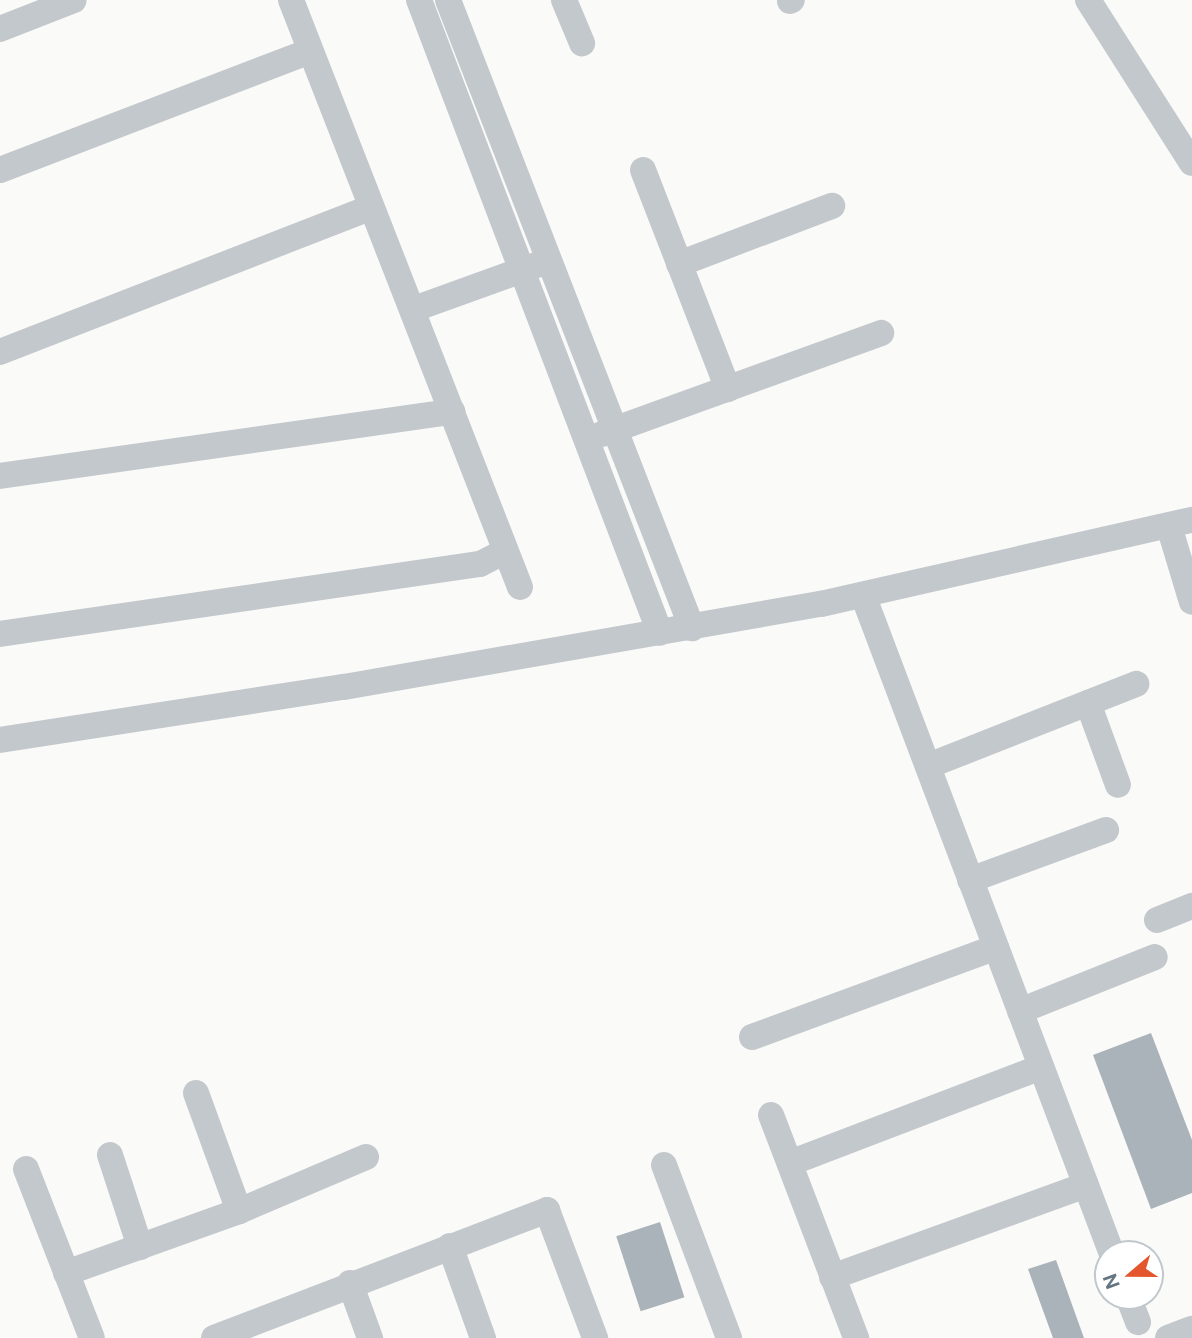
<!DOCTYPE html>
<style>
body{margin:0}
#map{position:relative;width:1192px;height:1338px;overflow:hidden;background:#fafaf8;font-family:"Public Sans",sans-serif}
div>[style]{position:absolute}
.building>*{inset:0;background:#aab3b9;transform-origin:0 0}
.street>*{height:26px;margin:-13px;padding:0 13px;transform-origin:13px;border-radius:13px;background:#c3c8cc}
span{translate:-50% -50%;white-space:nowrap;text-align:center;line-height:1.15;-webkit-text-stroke:7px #fff;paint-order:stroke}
.north{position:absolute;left:1094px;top:1240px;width:70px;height:70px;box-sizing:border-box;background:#fff;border:2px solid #c1c8cd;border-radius:50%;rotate:250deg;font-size:19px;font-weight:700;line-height:28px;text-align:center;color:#657683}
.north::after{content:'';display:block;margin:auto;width:24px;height:32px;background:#e4572e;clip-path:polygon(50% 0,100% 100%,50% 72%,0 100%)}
</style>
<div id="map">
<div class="building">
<i style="clip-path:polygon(1151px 1033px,1192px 1140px,1192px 1193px,1151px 1209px,1093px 1055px)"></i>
<i style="left:660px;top:1222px;width:79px;height:46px;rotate:72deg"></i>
<i style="clip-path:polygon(1056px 1260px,1084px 1338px,1053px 1338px,1028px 1269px)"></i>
</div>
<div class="street">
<i style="left:291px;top:0;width:630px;rotate:68.69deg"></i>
<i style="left:419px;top:0;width:677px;rotate:69.16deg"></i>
<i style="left:448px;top:0;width:674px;rotate:68.77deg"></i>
<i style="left:564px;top:0;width:47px;rotate:67.3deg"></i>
<i style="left:1088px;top:0;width:193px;rotate:57.5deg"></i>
<i style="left:790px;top:1px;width:2px;rotate:-27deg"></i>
<i style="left:0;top:29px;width:79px;rotate:-21.4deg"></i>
<i style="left:0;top:170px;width:332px;rotate:-21deg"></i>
<i style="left:643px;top:170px;width:235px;rotate:68.8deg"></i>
<i style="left:679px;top:264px;width:164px;rotate:-20.8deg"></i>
<i style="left:414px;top:309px;width:133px;rotate:-19.8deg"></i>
<i style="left:0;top:352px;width:397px;rotate:-21.3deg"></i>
<i style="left:602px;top:434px;width:297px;rotate:-19.9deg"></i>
<i style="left:0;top:476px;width:457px;rotate:-8.1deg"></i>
<i style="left:1169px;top:526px;width:79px;rotate:73.2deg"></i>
<i style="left:863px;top:595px;width:704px;rotate:69.3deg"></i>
<i style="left:0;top:634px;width:485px;rotate:-8.3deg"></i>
<i style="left:480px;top:564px;width:27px;rotate:-27deg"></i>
<i style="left:1088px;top:703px;width:87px;rotate:69.9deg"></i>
<i style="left:0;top:740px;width:348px;rotate:-8.8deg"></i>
<i style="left:344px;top:687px;width:484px;rotate:-9.9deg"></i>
<i style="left:821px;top:604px;width:380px;rotate:-12.8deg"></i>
<i style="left:928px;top:766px;width:224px;rotate:-21.5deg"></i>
<i style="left:970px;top:880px;width:145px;rotate:-20.2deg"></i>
<i style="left:1157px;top:920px;width:38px;rotate:-22deg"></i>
<i style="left:1020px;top:1011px;width:145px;rotate:-21.8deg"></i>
<i style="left:752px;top:1037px;width:260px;rotate:-20.2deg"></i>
<i style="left:196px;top:1093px;width:126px;rotate:70deg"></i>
<i style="left:771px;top:1115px;width:239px;rotate:69.1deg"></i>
<i style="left:110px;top:1155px;width:97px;rotate:71.9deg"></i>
<i style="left:790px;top:1163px;width:269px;rotate:-20.9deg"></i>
<i style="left:664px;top:1165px;width:185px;rotate:69.4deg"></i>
<i style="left:26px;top:1169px;width:181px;rotate:68.7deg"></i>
<i style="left:450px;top:1246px;width:98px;rotate:70.3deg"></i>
<i style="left:66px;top:1273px;width:184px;rotate:-19.7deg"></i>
<i style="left:239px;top:1211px;width:138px;rotate:-23deg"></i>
<i style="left:832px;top:1277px;width:270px;rotate:-19.9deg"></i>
<i style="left:350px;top:1283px;width:59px;rotate:70deg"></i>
<i style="left:1128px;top:1296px;width:28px;rotate:69deg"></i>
<i style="left:214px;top:1338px;width:357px;rotate:-21deg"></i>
<i style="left:547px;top:1210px;width:137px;rotate:69.4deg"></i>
<i style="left:1168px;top:1338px;width:26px;rotate:-21deg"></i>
</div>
<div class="north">N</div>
</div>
